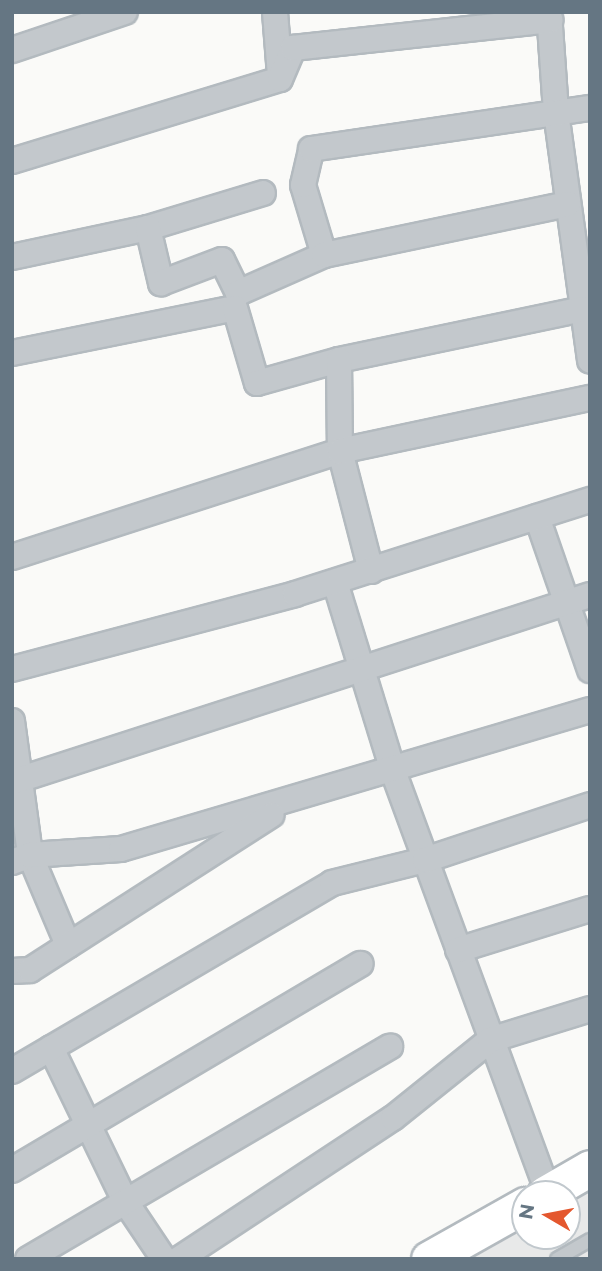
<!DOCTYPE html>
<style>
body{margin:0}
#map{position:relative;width:602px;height:1271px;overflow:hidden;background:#fafaf8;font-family:Montserrat,sans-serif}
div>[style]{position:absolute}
.built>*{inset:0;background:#e8e9e9}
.roads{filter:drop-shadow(2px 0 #b3babf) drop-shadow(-2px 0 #b3babf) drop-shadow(0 2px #b3babf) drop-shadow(0 -2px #b3babf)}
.service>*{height:12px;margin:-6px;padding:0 6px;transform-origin:6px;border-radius:6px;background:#c3c8cc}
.minor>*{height:24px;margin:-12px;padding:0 12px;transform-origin:12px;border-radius:12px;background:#c3c8cc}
.secondary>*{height:35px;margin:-17.5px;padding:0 17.5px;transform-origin:17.5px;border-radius:17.5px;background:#fff}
span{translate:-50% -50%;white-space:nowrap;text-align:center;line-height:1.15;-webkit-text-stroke:7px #fff;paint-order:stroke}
.frame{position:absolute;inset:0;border:14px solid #657683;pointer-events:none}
.north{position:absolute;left:511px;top:1180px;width:70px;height:70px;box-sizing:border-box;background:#fff;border:2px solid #c1c8cd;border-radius:50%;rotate:280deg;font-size:19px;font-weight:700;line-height:28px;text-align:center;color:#657683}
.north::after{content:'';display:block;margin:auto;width:24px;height:32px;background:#e4572e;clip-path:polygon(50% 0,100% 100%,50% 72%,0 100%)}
</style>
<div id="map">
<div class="built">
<i style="clip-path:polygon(590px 1168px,590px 1259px,429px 1259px,525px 1205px,525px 1236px,567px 1236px,567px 1194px)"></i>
</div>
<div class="roads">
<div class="service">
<i style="left:557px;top:1259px;width:38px;rotate:-30deg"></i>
</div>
<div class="minor">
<i style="left:275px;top:12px;width:63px;rotate:85.5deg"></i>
<i style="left:549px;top:12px;width:100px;rotate:86deg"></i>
<i style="left:556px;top:112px;width:251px;rotate:82.2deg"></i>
<i style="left:12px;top:50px;width:119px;rotate:-18.6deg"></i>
<i style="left:12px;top:161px;width:280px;rotate:-17deg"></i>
<i style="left:280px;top:79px;width:34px;rotate:-67deg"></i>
<i style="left:293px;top:48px;width:259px;rotate:-6.2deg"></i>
<i style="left:148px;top:228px;width:120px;rotate:-16.9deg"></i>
<i style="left:324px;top:255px;width:73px;rotate:-106.7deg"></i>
<i style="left:303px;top:185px;width:37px;rotate:-77deg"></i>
<i style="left:311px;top:149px;width:282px;rotate:-8.4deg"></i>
<i style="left:12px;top:257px;width:139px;rotate:-12deg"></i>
<i style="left:148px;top:228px;width:57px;rotate:76.7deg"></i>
<i style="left:161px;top:283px;width:65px;rotate:-20.7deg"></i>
<i style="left:222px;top:260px;width:37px;rotate:64deg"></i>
<i style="left:238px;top:293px;width:94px;rotate:-23.8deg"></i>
<i style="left:324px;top:255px;width:249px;rotate:-11.8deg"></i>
<i style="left:12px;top:353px;width:227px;rotate:-11.4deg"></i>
<i style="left:235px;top:308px;width:78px;rotate:73.7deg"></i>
<i style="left:257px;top:383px;width:85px;rotate:-15.7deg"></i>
<i style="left:339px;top:360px;width:249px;rotate:-11.8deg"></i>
<i style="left:339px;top:360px;width:91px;rotate:89.4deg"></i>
<i style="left:340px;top:451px;width:124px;rotate:75.5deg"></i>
<i style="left:537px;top:517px;width:162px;rotate:70.9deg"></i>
<i style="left:12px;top:557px;width:345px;rotate:-17.9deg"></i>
<i style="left:340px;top:451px;width:256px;rotate:-12deg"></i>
<i style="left:335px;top:582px;width:198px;rotate:72.9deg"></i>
<i style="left:393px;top:771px;width:449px;rotate:69.8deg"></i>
<i style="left:12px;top:669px;width:293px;rotate:-14.8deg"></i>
<i style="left:295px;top:594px;width:310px;rotate:-17.7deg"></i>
<i style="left:12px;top:721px;width:135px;rotate:82.3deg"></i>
<i style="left:30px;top:855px;width:98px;rotate:67.1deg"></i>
<i style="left:12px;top:782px;width:607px;rotate:-17.93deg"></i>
<i style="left:12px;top:862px;width:19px;rotate:-21deg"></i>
<i style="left:30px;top:855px;width:91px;rotate:-3.8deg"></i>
<i style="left:121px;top:849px;width:489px;rotate:-16.5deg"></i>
<i style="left:458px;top:950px;width:138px;rotate:-17.3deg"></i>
<i style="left:12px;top:971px;width:18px;rotate:-3deg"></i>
<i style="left:30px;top:970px;width:287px;rotate:-32.7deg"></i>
<i style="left:51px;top:1048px;width:170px;rotate:64.2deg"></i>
<i style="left:125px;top:1201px;width:70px;rotate:56.1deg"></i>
<i style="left:12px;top:1071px;width:371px;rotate:-30.4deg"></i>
<i style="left:332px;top:883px;width:96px;rotate:-13.9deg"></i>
<i style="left:425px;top:860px;width:174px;rotate:-18.4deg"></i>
<i style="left:12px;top:1170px;width:405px;rotate:-30.6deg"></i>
<i style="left:28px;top:1259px;width:420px;rotate:-30.4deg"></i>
<i style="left:179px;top:1259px;width:256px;rotate:-33.4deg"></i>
<i style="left:393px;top:1118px;width:124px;rotate:-38.8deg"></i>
<i style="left:490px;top:1040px;width:105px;rotate:-17.2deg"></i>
</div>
<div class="secondary">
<i style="left:545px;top:1194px;width:52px;rotate:-30deg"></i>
<i style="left:429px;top:1259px;width:110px;rotate:-29.4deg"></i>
</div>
</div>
<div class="frame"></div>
<div class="north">N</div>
</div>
